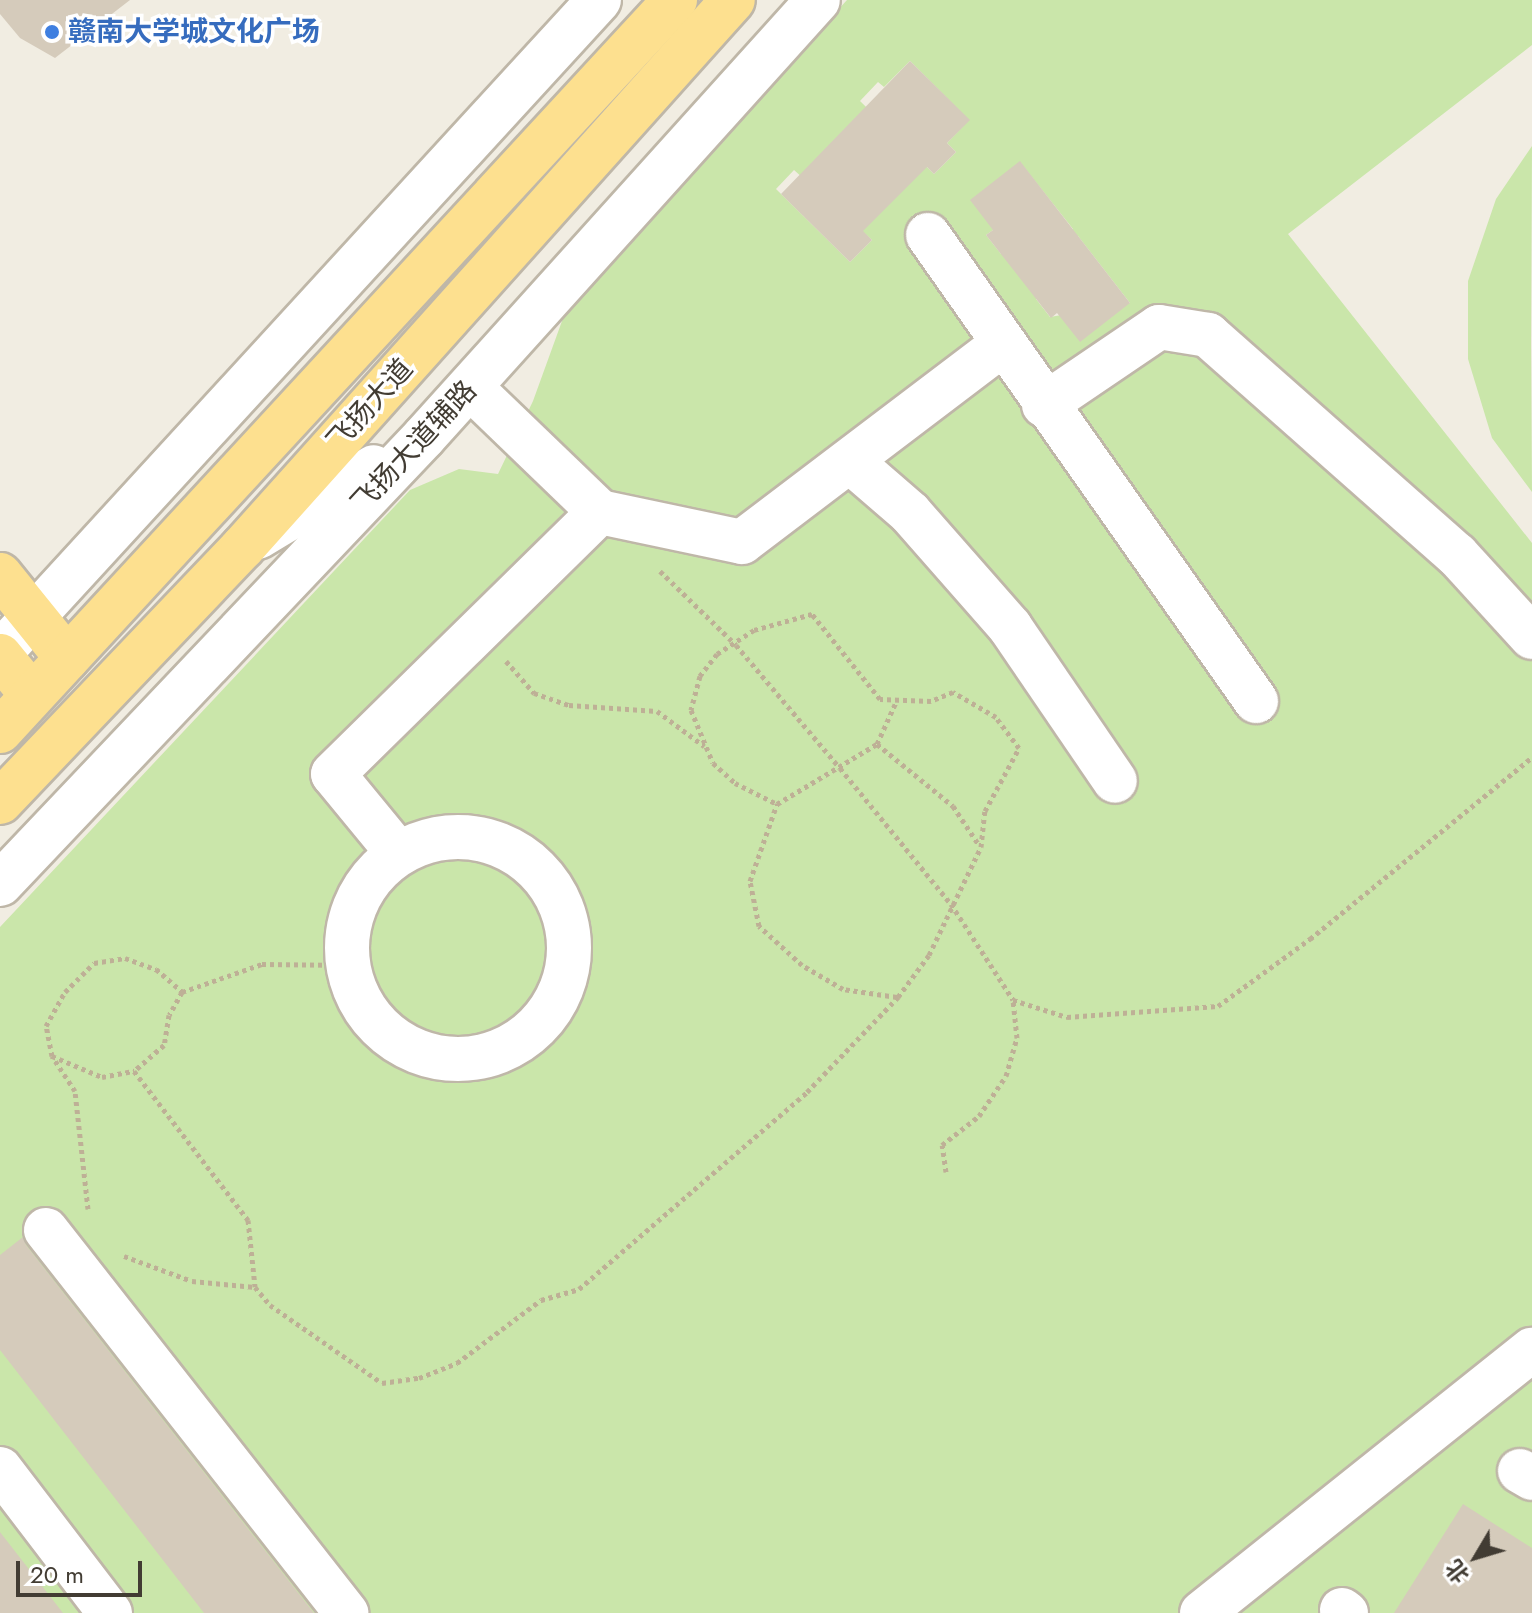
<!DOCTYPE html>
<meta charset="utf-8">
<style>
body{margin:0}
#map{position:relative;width:1532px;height:1613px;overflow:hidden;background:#f1ede2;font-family:Jost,"Noto Sans SC",sans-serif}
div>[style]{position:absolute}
.green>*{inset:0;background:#cae6aa}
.building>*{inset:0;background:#d5cbbb}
.path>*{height:5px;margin-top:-2.5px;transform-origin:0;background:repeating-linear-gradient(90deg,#beb096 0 4px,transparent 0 8px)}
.roads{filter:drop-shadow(2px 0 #bfb7a8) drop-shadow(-2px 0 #bfb7a8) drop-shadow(0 2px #bfb7a8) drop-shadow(0 -2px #bfb7a8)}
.minor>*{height:44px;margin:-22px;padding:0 22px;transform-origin:22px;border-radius:22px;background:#fff}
.minor>.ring{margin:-22px;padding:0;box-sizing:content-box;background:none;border:44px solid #fff;border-radius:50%}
.major>*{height:44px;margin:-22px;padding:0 22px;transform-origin:22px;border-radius:22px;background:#fde08f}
.dots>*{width:22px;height:22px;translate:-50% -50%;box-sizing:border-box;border:4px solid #fff;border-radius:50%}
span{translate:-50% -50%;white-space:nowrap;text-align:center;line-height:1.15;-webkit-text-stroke:7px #fff;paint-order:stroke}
.shop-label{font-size:28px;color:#366cbe;font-weight:700}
.left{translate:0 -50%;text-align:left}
.street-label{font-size:28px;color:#423c33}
.north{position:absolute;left:1436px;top:1517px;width:80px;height:80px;-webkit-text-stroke:6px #fff;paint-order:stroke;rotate:232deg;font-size:22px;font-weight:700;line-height:32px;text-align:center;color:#423c33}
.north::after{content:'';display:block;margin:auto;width:28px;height:36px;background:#423c33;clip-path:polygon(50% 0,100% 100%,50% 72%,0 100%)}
.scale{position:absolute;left:16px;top:1561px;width:126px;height:36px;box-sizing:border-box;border:4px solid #423c33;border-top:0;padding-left:10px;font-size:24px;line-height:28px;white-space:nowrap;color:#423c33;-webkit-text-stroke:6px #fff;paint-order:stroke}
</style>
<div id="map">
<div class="green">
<i style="clip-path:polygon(evenodd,847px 0,1532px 0,1532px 45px,1288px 234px,1532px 543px,1532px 1613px,0 1613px,0 927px,410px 490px,459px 469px,498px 474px,533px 401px,566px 310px,847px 0,910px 61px,969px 120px,947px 143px,956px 152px,934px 174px,860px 101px,878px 82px,884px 87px,910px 61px,847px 0,1020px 162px,1073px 229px,1045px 251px,1050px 257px,1078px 236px,1130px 303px,1050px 317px,1036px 299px,1041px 295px,1007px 249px,1001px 254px,986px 235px,993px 230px,1020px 162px,847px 0,794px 170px,872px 240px,850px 262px,776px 189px,794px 170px)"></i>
<i style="clip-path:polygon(1532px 146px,1531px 344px,1532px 492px,1492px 438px,1468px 359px,1468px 281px,1496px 199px)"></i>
</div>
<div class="building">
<i style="clip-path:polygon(0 0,130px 0,55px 58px,20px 38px,0 14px)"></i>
<i style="clip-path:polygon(910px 61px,970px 120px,947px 143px,956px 152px,934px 174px,927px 167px,863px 231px,872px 240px,850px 262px,781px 194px)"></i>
<i style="clip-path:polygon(1020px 161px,1130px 303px,1080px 342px,1057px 313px,1051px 318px,986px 235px,993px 230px,970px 200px)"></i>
<i style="clip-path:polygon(23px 1237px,26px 1245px,314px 1613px,204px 1613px,0 1350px,0 1255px)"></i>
<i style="clip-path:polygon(1463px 1504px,1532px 1548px,1532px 1613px,1394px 1613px)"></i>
<i style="clip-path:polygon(0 1532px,63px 1613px,0 1613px)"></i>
</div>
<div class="path">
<i style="left:660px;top:571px;width:106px;rotate:44.2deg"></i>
<i style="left:736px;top:645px;width:161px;rotate:49.8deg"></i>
<i style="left:840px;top:768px;width:176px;rotate:50.8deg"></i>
<i style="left:951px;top:904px;width:114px;rotate:57.1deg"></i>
<i style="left:1013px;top:1000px;width:57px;rotate:17.5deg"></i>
<i style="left:1067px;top:1017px;width:151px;rotate:-4.2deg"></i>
<i style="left:1218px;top:1006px;width:114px;rotate:-36.1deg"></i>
<i style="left:1310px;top:939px;width:287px;rotate:-39.3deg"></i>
<i style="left:506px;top:661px;width:43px;rotate:48.8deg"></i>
<i style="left:534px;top:693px;width:37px;rotate:19deg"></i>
<i style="left:569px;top:705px;width:88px;rotate:3.9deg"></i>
<i style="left:657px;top:711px;width:59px;rotate:36.7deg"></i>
<i style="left:877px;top:744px;width:48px;rotate:-65.6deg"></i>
<i style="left:182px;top:992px;width:26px;rotate:119deg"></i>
<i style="left:169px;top:1015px;width:30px;rotate:99deg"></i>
<i style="left:164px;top:1045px;width:40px;rotate:139deg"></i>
<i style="left:134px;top:1071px;width:188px;rotate:52.6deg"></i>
<i style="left:248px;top:1220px;width:67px;rotate:84deg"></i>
<i style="left:897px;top:997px;width:55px;rotate:-171.6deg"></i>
<i style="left:843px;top:989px;width:48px;rotate:-149.7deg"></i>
<i style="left:802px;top:965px;width:58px;rotate:-137.8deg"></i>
<i style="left:759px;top:926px;width:46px;rotate:-101.3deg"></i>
<i style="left:750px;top:881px;width:82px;rotate:-70.7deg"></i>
<i style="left:777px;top:804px;width:117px;rotate:-31deg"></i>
<i style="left:877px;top:744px;width:98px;rotate:39.2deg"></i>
<i style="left:953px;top:806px;width:47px;rotate:56.3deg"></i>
<i style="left:52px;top:1056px;width:54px;rotate:22.8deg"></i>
<i style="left:102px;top:1077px;width:33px;rotate:-11deg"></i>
<i style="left:946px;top:1172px;width:27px;rotate:-98deg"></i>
<i style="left:942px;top:1145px;width:47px;rotate:-38.1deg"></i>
<i style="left:979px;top:1116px;width:48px;rotate:-56deg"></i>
<i style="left:1006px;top:1076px;width:40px;rotate:-74deg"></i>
<i style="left:1017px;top:1038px;width:38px;rotate:-96deg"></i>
<i style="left:88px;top:1209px;width:119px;rotate:-96.3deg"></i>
<i style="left:75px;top:1091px;width:42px;rotate:-123.3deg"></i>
<i style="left:52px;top:1056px;width:31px;rotate:-101deg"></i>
<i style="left:46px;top:1026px;width:39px;rotate:-61deg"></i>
<i style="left:65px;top:992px;width:41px;rotate:-45deg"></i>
<i style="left:94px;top:963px;width:31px;rotate:-9deg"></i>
<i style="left:125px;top:958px;width:33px;rotate:20deg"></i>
<i style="left:156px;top:969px;width:35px;rotate:41deg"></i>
<i style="left:182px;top:992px;width:85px;rotate:-19.3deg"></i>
<i style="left:262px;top:964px;width:87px;rotate:0.7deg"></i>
<i style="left:124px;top:1256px;width:72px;rotate:20.2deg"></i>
<i style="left:192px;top:1281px;width:63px;rotate:5.4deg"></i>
<i style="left:255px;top:1287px;width:23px;rotate:50deg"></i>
<i style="left:270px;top:1305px;width:136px;rotate:34.9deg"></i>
<i style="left:382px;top:1383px;width:37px;rotate:-8deg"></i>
<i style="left:419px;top:1378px;width:41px;rotate:-21.5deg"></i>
<i style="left:457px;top:1363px;width:105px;rotate:-36.9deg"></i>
<i style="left:541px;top:1300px;width:40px;rotate:-16deg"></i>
<i style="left:579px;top:1289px;width:301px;rotate:-40.8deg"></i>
<i style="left:807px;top:1092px;width:132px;rotate:-46.2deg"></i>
<i style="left:898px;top:997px;width:52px;rotate:-53.6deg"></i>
<i style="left:929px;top:955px;width:120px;rotate:-64.3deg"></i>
<i style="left:981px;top:847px;width:36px;rotate:-84deg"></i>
<i style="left:985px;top:811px;width:72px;rotate:-61.6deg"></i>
<i style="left:1019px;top:748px;width:39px;rotate:-127deg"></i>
<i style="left:996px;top:717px;width:50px;rotate:-149.8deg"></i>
<i style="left:953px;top:692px;width:24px;rotate:158deg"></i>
<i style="left:931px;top:701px;width:51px;rotate:-177.8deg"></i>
<i style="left:880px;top:699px;width:109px;rotate:-128.7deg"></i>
<i style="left:812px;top:614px;width:60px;rotate:164.6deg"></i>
<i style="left:754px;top:630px;width:44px;rotate:147deg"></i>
<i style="left:717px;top:654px;width:28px;rotate:128deg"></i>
<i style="left:700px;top:676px;width:35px;rotate:105deg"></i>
<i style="left:691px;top:710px;width:57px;rotate:67.5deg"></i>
<i style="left:713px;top:763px;width:30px;rotate:42deg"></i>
<i style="left:735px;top:783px;width:47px;rotate:26.6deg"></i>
</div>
<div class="roads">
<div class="minor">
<i style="left:928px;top:235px;width:570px;rotate:54.86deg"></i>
<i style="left:470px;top:387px;width:180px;rotate:43.9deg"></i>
<i style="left:600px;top:512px;width:145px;rotate:11.9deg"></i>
<i style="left:742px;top:542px;width:328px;rotate:-37.2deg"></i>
<i style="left:1044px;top:405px;width:139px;rotate:-34.1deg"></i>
<i style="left:1159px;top:327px;width:50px;rotate:9.3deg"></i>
<i style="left:1208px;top:335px;width:332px;rotate:41.5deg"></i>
<i style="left:1457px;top:555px;width:111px;rotate:47.6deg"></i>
<i style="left:850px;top:461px;width:79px;rotate:40.9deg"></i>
<i style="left:910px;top:513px;width:152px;rotate:48.7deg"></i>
<i style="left:1010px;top:627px;width:186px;rotate:55.7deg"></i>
<i style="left:258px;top:537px;width:135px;rotate:-31.1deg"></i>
<i style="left:0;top:653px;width:886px;rotate:-47.47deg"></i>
<i class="ring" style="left:347px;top:837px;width:178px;height:178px"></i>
<i style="left:398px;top:853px;width:102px;rotate:-129.4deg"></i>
<i style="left:333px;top:774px;width:374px;rotate:-44.5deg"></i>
<i style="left:0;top:884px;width:616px;rotate:-46.51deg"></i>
<i style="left:424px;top:437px;width:588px;rotate:-47.96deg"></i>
<i style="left:46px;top:1230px;width:487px;rotate:51.9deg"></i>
<i style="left:0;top:1469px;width:181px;rotate:52.6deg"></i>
<i style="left:1520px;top:1471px;width:14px;rotate:30deg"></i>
<i style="left:1342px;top:1610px;width:5px;rotate:37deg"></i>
<i style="left:1202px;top:1613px;width:422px;rotate:-38.6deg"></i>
</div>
<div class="major">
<i style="left:0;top:575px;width:107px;rotate:51.1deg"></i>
<i style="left:0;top:656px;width:50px;rotate:50.6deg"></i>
<i style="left:0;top:731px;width:995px;rotate:-47.28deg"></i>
<i style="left:0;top:802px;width:352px;rotate:-46.4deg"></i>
<i style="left:243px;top:547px;width:734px;rotate:-48.15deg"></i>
</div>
</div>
<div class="dots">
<i style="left:52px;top:32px;background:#3f7fe0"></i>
</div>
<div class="shop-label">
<span class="left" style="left:68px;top:32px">赣南大学城文化广场</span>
</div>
<div class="street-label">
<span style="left:370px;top:405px;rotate:-48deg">飞扬大道</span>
<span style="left:414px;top:447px;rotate:-47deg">飞扬大道辅路</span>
</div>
<div class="north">北</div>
<div class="scale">20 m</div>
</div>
